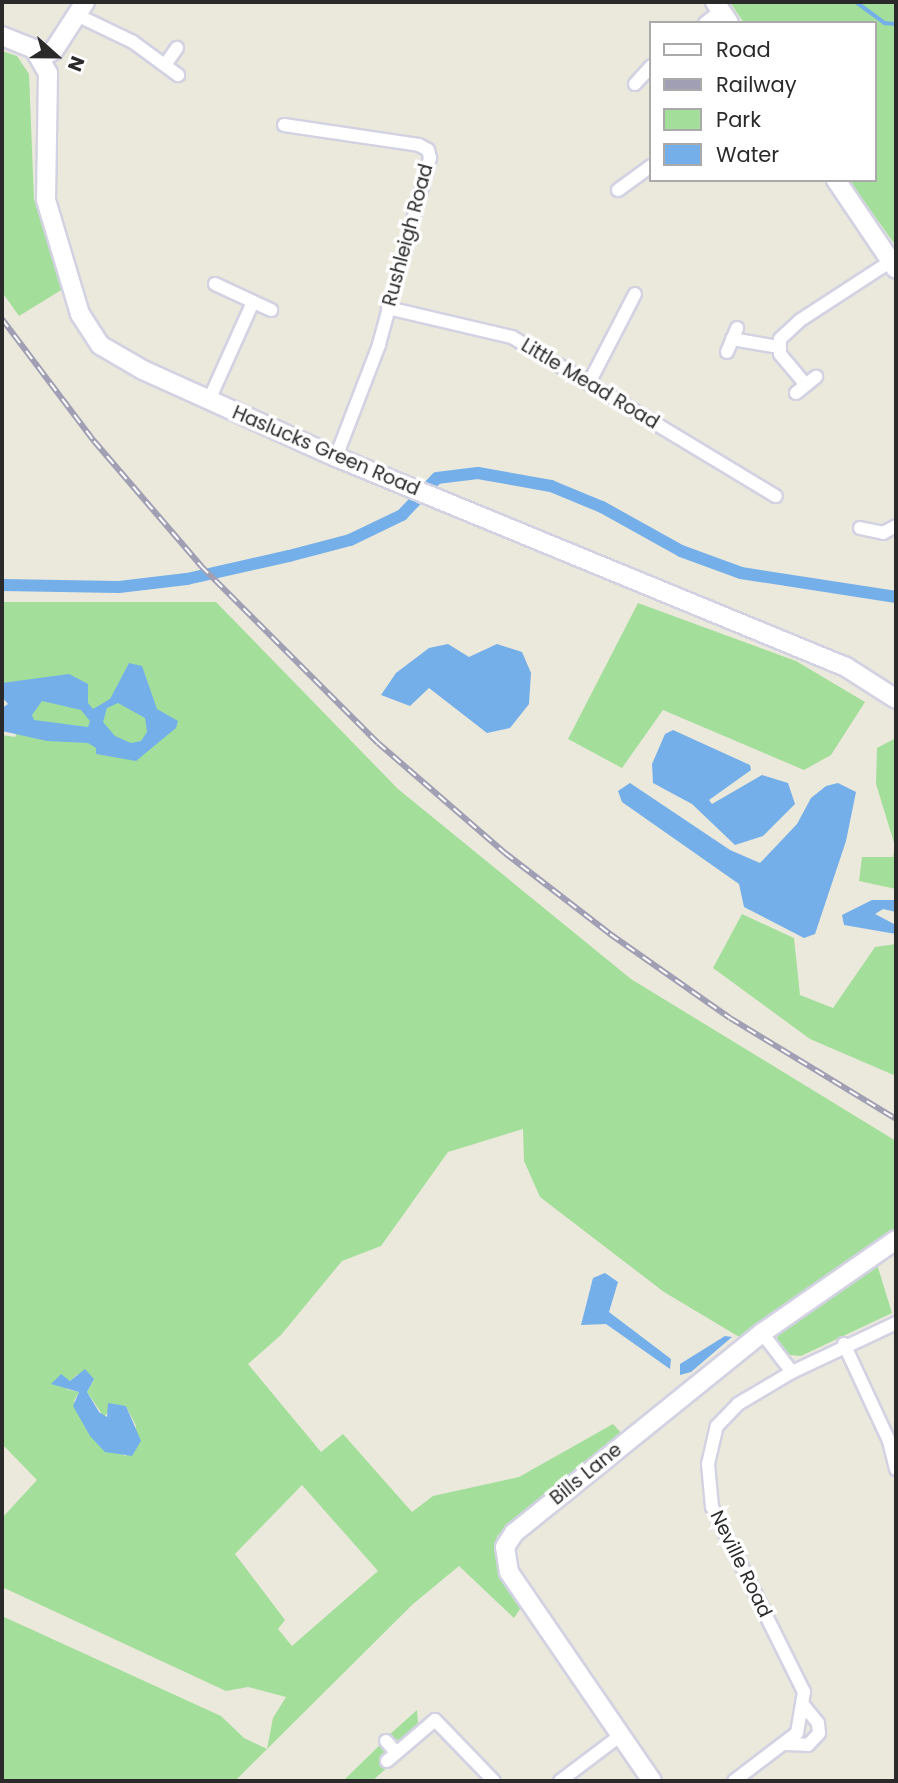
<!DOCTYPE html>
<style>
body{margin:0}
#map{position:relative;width:898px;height:1783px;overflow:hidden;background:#ebe8dc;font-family:Poppins,sans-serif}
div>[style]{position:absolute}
.green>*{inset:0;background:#a3df9b}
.water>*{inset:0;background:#74afe9}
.stream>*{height:3.5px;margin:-1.75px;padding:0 1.75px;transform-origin:1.75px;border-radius:1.75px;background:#74afe9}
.canal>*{height:12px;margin:-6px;padding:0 6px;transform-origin:6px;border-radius:6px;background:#74afe9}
.roads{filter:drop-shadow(2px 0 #d2d2e2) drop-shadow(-2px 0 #d2d2e2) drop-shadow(0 2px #d2d2e2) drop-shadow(0 -2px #d2d2e2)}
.street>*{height:12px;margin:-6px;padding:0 6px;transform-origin:6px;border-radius:6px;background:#fff}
.secondary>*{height:18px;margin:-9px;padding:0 9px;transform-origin:9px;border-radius:9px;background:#fff}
.rail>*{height:6px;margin-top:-3px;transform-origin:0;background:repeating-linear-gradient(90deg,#fff 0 10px,#a19fb3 0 20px);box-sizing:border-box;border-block:2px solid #a19fb3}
span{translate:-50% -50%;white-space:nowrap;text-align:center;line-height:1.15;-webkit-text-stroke:7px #fff;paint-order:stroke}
.street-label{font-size:19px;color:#2a2a2a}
.frame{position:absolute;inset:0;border:4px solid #2a2a2a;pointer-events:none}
.legend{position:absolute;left:649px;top:21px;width:228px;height:161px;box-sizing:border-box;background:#fff;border:2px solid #aaa;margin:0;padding:9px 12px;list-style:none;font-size:21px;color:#2a2a2a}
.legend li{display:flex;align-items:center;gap:14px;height:35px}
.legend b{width:35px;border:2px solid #aaa}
.north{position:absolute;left:21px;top:21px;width:70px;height:70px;-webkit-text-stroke:5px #fff;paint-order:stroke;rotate:111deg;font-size:19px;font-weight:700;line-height:28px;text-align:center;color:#2a2a2a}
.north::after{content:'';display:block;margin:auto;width:24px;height:32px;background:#2a2a2a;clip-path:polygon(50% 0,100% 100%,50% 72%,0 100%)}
</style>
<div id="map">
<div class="green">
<i style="clip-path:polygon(730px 2px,896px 2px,896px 246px,849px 180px,875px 180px,875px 23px,744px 23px)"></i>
<i style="clip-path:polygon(2px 51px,17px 56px,29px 74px,34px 199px,63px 289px,19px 316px,2px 292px)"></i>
<i style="clip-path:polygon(evenodd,2px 602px,216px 602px,398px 789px,631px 979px,896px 1141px,896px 1231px,741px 1338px,664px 1292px,540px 1197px,524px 1161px,523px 1129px,448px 1152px,381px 1246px,342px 1261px,281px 1335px,248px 1364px,321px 1452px,343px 1434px,412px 1512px,433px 1496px,519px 1477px,613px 1424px,623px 1435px,497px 1536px,497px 1566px,522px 1606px,514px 1618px,459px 1566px,413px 1604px,235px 1781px,2px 1781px,2px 1616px,221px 1716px,244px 1738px,267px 1749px,273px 1718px,286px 1697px,248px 1687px,226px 1691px,2px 1587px,2px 1518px,37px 1480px,2px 1444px,2px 735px,15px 737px,37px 681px,2px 684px,2px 602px,78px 1374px,94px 1379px,87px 1392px,104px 1417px,110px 1410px,108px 1404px,126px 1406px,136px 1426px,126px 1456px,100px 1446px,74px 1401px,79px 1392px,66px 1389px,66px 1379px,70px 1381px,78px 1374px,2px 602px,302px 1485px,378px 1571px,292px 1646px,278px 1629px,285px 1620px,235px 1554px,302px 1485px)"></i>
<i style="clip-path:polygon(638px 603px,796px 661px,865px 702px,831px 755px,804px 770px,663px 710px,622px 768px,568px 739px)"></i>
<i style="clip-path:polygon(896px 738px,896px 889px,859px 881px,862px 857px,893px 857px,895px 846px,876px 784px,877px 748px)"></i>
<i style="clip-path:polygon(742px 914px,794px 938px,800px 995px,833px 1008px,875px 947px,896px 944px,896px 1076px,810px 1039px,713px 968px)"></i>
<i style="clip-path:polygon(876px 1261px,892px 1313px,801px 1356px,790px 1355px,777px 1341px,778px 1333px)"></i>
<i style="clip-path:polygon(417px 1710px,418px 1724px,412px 1732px,402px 1741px,387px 1737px)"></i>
<i style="clip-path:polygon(381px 1744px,385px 1753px,381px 1760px,388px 1767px,372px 1781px,343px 1781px)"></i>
</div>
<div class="water">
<i style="clip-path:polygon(448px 644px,469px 657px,497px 644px,522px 652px,531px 673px,529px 704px,510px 728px,487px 733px,429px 688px,410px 706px,381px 695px,396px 673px,429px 648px)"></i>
<i style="clip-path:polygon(evenodd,129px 663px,142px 666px,157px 709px,178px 721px,176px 728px,136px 761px,96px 754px,96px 748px,88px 743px,47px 741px,2px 731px,2px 708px,8px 704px,2px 697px,2px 683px,69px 674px,88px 684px,88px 703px,93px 709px,110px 699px,129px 663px,42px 701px,81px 710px,90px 721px,88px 727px,34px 720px,32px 715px,42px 701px,129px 663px,118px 703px,145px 718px,147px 732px,141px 741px,131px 743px,115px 736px,103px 722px,107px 708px,118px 703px)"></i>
<i style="clip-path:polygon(673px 730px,750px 765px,751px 770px,709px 800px,712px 804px,762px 775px,788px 783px,795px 804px,763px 836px,735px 845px,692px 804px,653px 783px,652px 764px,665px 734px)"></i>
<i style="clip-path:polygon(630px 783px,730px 850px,760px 863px,797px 824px,811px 798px,826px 786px,838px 783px,856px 792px,846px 841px,815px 934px,804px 938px,744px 907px,739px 884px,622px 802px,618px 791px)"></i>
<i style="clip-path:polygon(872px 900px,896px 900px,896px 912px,883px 909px,875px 914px,896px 925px,896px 934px,844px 925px,842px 915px)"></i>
<i style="clip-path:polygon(605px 1273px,618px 1282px,609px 1312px,671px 1359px,670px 1369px,606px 1324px,581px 1325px,593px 1278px)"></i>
<i style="clip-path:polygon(725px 1336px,732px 1337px,691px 1372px,680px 1375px,680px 1364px)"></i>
<i style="clip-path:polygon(85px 1369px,94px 1379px,87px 1392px,99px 1412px,107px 1417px,108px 1403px,126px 1406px,141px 1441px,132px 1456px,105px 1452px,90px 1436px,73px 1406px,79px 1392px,51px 1384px,61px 1374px,70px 1381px)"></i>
</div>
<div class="stream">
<i style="left:856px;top:2px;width:36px;rotate:36deg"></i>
<i style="left:885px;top:23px;width:11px;rotate:5deg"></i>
</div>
<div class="canal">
<i style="left:2px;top:585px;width:117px;rotate:1deg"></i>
<i style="left:119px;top:587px;width:68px;rotate:-6.7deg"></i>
<i style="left:187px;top:579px;width:105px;rotate:-12.7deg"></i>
<i style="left:289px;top:556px;width:63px;rotate:-14.7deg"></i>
<i style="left:350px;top:540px;width:58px;rotate:-25.7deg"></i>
<i style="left:402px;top:515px;width:51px;rotate:-46.6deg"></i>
<i style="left:437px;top:478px;width:41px;rotate:-7deg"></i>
<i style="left:478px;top:473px;width:74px;rotate:10.1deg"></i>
<i style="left:551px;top:486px;width:55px;rotate:22.4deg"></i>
<i style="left:602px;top:507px;width:90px;rotate:29.1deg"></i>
<i style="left:681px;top:551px;width:64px;rotate:20.1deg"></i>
<i style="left:741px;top:573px;width:157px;rotate:8.8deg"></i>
</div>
<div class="roads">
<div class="street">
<i style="left:79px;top:16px;width:60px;rotate:25.7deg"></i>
<i style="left:133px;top:42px;width:56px;rotate:36.3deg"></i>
<i style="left:705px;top:23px;width:20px;rotate:-37deg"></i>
<i style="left:165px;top:65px;width:21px;rotate:-55deg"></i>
<i style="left:635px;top:84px;width:24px;rotate:-48deg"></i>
<i style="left:284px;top:125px;width:136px;rotate:8.4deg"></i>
<i style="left:419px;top:145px;width:10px;rotate:29deg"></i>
<i style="left:428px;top:150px;width:8px;rotate:76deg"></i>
<i style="left:430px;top:158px;width:194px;rotate:105.3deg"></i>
<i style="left:379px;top:345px;width:120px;rotate:111deg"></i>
<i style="left:618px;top:190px;width:41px;rotate:-36deg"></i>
<i style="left:215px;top:284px;width:62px;rotate:24.9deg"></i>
<i style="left:388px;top:308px;width:127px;rotate:13.2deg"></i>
<i style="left:512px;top:337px;width:308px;rotate:31.1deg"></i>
<i style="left:732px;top:339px;width:48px;rotate:9.7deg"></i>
<i style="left:727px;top:352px;width:26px;rotate:-67deg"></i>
<i style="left:589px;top:383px;width:100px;rotate:-62.7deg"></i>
<i style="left:806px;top:385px;width:40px;rotate:-130deg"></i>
<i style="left:780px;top:354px;width:15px;rotate:-90deg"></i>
<i style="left:780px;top:339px;width:26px;rotate:-43deg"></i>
<i style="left:799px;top:321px;width:110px;rotate:-33.1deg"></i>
<i style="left:796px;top:393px;width:26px;rotate:-39deg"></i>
<i style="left:209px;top:400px;width:107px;rotate:-65.8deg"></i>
<i style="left:860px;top:528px;width:24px;rotate:12deg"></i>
<i style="left:883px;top:533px;width:15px;rotate:-28deg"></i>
<i style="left:762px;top:1333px;width:49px;rotate:52.4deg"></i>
<i style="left:844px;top:1344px;width:107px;rotate:65.1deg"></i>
<i style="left:889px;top:1441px;width:29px;rotate:76deg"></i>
<i style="left:386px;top:1741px;width:15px;rotate:48deg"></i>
<i style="left:785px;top:1744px;width:23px;rotate:2deg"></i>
<i style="left:808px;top:1745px;width:16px;rotate:-47deg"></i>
<i style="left:819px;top:1733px;width:10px;rotate:-96deg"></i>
<i style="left:818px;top:1723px;width:22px;rotate:-129deg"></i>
<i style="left:387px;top:1761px;width:63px;rotate:-40.5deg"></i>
<i style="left:435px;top:1720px;width:85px;rotate:46deg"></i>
<i style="left:560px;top:1781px;width:76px;rotate:-37deg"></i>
<i style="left:734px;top:1781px;width:79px;rotate:-37.3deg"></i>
<i style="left:797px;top:1733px;width:42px;rotate:-80.3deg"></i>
<i style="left:804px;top:1692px;width:207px;rotate:-116.4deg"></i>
<i style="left:712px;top:1507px;width:43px;rotate:-95.3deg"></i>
<i style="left:708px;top:1464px;width:39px;rotate:-77deg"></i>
<i style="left:717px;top:1426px;width:30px;rotate:-46deg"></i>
<i style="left:738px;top:1404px;width:63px;rotate:-30.7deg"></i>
<i style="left:792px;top:1372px;width:115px;rotate:-25.2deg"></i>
</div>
<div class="secondary">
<i style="left:715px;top:2px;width:25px;rotate:56deg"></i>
<i style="left:2px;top:36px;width:35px;rotate:22deg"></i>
<i style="left:34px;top:49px;width:28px;rotate:60deg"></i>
<i style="left:48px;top:73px;width:127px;rotate:90.9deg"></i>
<i style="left:46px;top:200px;width:119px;rotate:73.4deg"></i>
<i style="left:80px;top:314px;width:37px;rotate:57deg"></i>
<i style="left:100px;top:345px;width:50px;rotate:30.2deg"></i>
<i style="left:143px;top:370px;width:212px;rotate:24.3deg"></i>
<i style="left:336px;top:457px;width:552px;rotate:22.38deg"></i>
<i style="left:846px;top:667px;width:59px;rotate:32.6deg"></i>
<i style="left:41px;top:58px;width:15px;rotate:-32deg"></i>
<i style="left:54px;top:50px;width:57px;rotate:-57.1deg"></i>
<i style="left:836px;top:180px;width:107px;rotate:56deg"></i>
<i style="left:652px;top:1781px;width:253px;rotate:-124.4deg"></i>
<i style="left:509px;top:1572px;width:25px;rotate:-99deg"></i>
<i style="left:505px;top:1547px;width:17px;rotate:-57deg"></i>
<i style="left:514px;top:1533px;width:319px;rotate:-38.9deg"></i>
<i style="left:762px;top:1333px;width:163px;rotate:-34.8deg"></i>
</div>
</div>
<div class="rail">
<i style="left:2px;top:319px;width:153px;rotate:53deg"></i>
<i style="left:94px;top:441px;width:165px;rotate:49.4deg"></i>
<i style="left:201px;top:566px;width:250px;rotate:45deg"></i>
<i style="left:378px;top:743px;width:168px;rotate:40.9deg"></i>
<i style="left:505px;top:853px;width:133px;rotate:37.6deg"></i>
<i style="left:610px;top:934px;width:146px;rotate:35deg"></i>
<i style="left:730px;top:1018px;width:194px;rotate:31.3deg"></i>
</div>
<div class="street-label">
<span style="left:408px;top:235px;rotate:-75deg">Rushleigh Road</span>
<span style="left:590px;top:384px;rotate:31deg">Little Mead Road</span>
<span style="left:326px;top:451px;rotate:23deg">Haslucks Green Road</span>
<span style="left:586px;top:1474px;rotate:-39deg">Bills Lane</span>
<span style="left:741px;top:1564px;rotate:64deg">Neville Road</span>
</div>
<div class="frame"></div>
<ul class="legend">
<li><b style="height:9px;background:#fff"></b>Road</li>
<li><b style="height:9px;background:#a19fb3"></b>Railway</li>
<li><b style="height:19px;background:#a3df9b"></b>Park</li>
<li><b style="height:19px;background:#74afe9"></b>Water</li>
</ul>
<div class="north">N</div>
</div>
